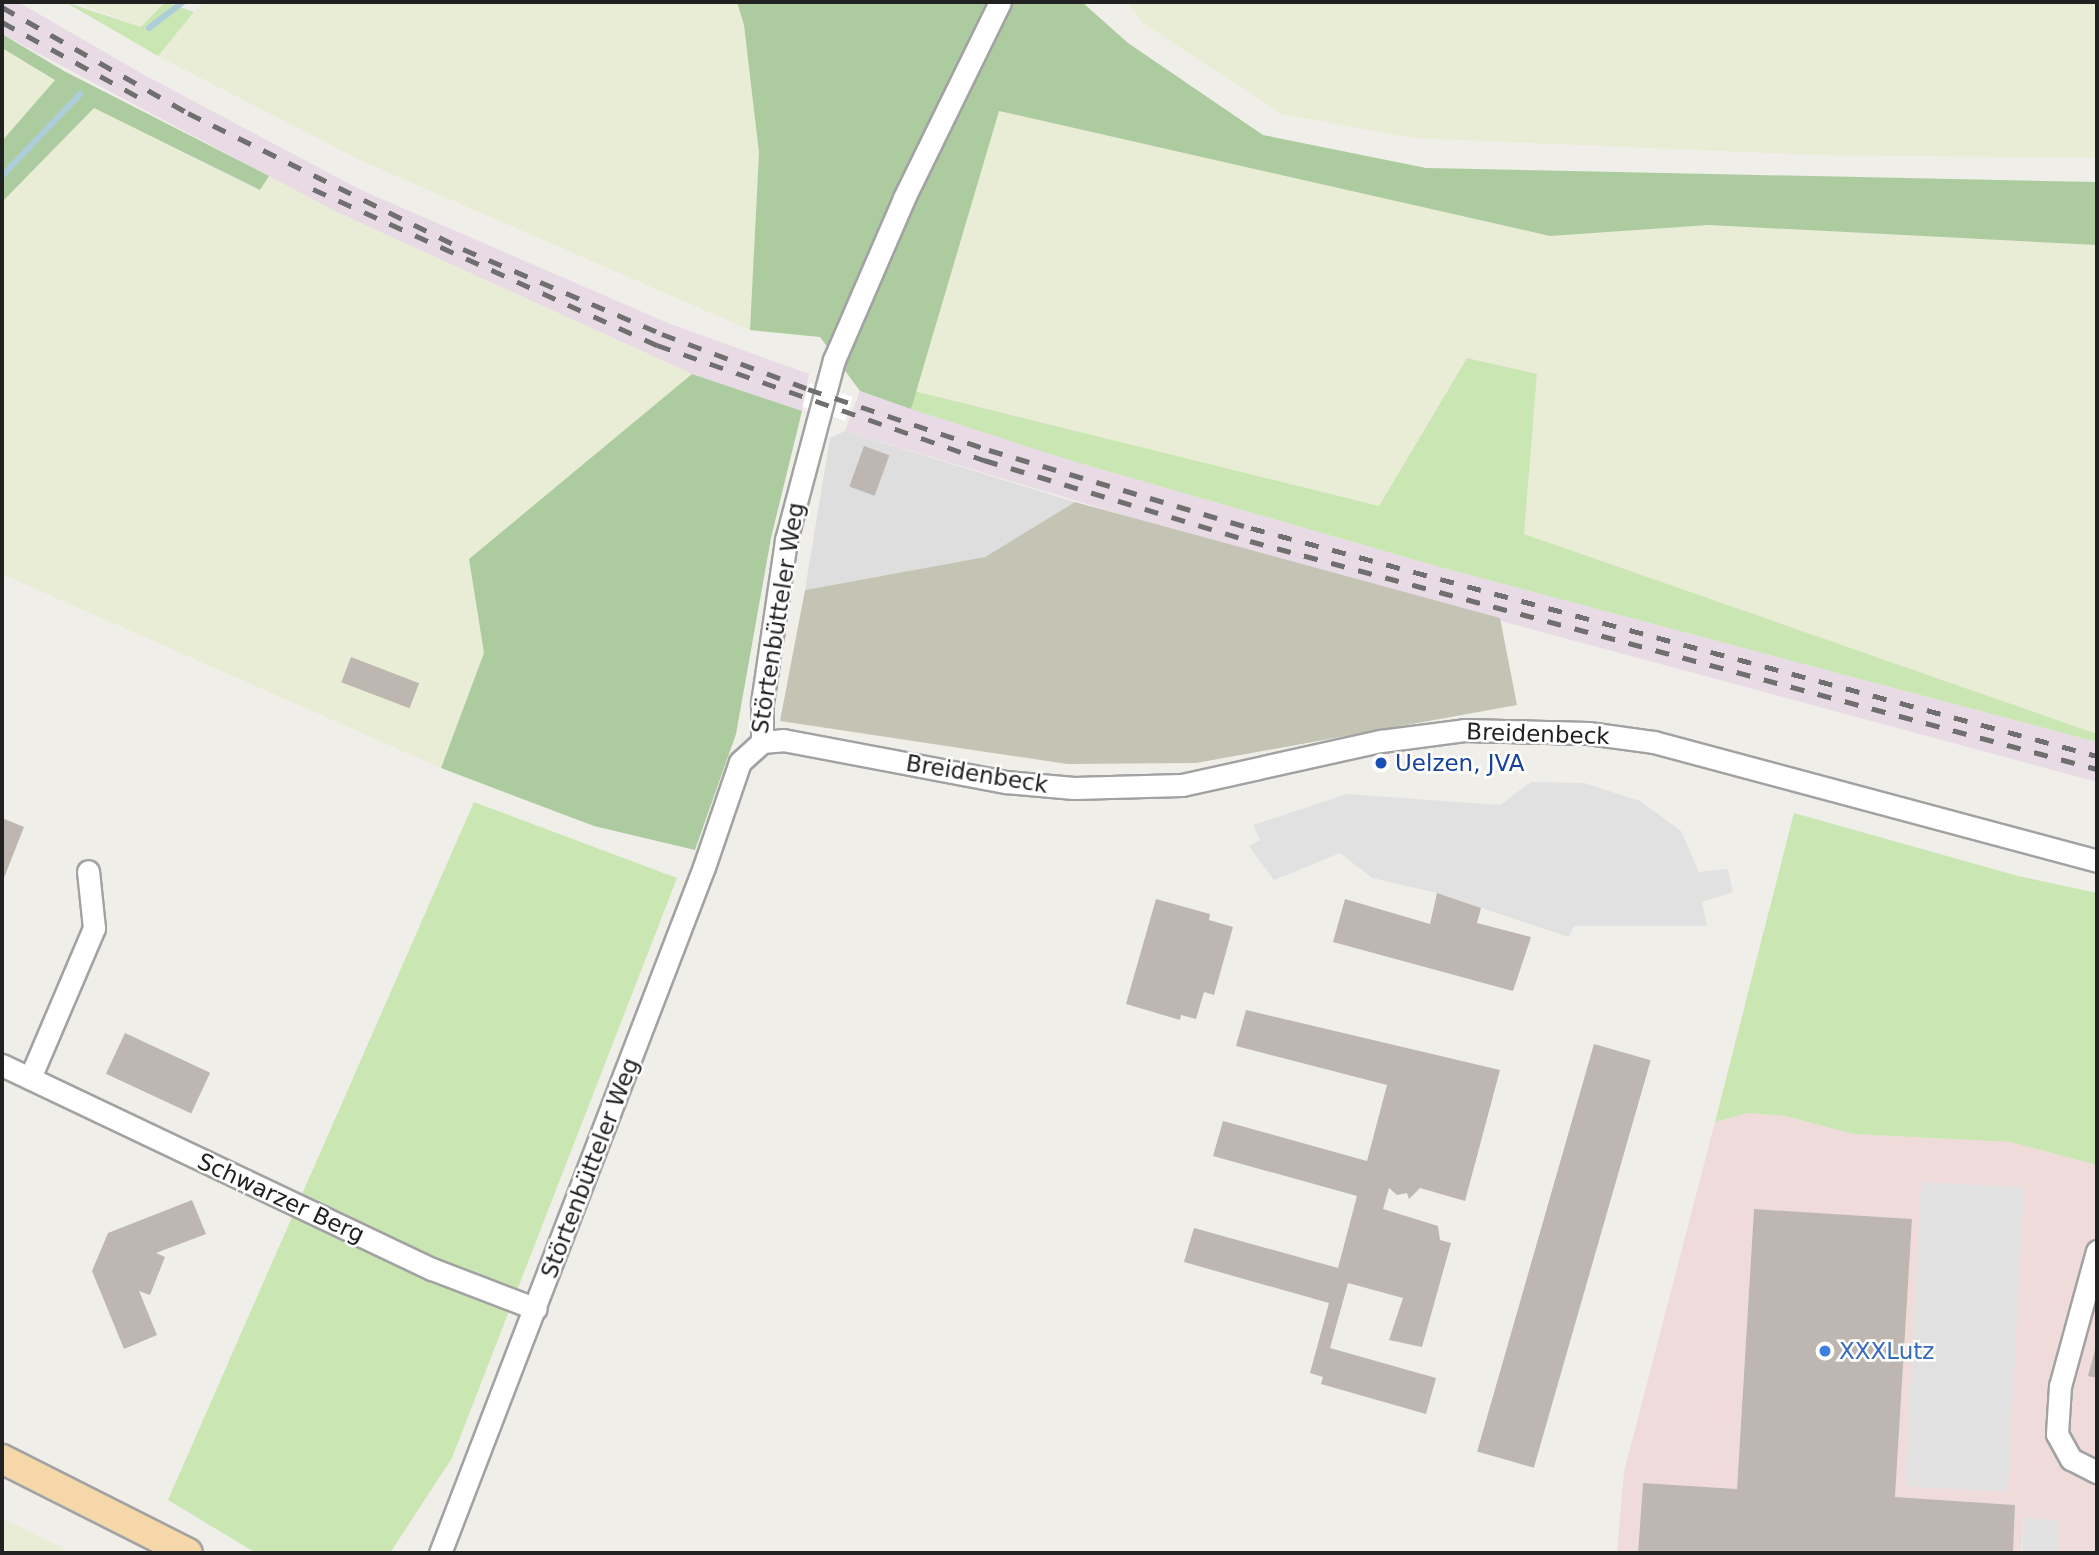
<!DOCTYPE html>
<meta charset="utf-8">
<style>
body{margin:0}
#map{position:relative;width:2099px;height:1555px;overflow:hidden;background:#f0eee8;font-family:"DejaVu Sans",sans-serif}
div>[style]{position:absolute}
.residential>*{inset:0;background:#dfdede}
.commercial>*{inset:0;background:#efdbd9}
.industrial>*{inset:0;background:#e9dbe6}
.construction>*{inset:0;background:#c4c4b4}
.farmland>*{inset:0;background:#eaedd5}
.grass>*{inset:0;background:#cae6b3}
.forest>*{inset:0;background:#accca0}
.parking>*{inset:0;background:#e1e1e1;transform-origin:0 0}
.pier>*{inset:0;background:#fff;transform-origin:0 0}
.stream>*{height:6px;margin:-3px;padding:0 3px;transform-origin:3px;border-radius:3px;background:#acceda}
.building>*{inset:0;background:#beb7b1;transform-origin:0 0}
.roads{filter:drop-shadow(2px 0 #a2a2a2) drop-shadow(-2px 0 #a2a2a2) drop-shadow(0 2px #a2a2a2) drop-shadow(0 -2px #a2a2a2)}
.minor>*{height:21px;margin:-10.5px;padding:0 10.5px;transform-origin:10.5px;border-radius:10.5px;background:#fff}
.major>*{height:28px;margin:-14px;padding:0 14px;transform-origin:14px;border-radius:14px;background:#f5d7a9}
.rail>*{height:5px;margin-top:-2.5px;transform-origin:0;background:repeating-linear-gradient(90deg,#6f6f6f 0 14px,transparent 0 28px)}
.dots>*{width:19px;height:19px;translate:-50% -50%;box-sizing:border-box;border:4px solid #fff;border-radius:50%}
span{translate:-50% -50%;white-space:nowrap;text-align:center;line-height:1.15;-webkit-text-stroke:5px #fff;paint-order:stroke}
.street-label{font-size:23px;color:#212121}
.transit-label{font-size:23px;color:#164399}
.left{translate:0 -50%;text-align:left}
.shop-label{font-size:23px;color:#366cbe}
.frame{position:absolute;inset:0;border:4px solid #212121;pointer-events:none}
</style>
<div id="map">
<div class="residential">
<i style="clip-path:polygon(845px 431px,1075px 502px,985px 557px,805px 590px,830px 438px)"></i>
</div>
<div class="commercial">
<i style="clip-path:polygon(1748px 1113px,1785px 1116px,1853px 1134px,2010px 1142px,2097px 1165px,2097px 1553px,2057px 1553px,2059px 1521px,2024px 1518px,2021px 1553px,2013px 1553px,2015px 1505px,1895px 1497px,1912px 1219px,1754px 1209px,1737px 1489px,1643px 1483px,1638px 1553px,1617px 1553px,1624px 1472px,1715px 1122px)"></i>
</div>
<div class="industrial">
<i style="clip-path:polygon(2px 2px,18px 2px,148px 77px,361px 190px,668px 323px,809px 374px,802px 411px,692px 374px,336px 212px,2px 34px)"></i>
<i style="clip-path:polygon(860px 391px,1069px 460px,1443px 568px,2097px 742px,2097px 782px,1246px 552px,845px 431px)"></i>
</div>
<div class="construction">
<i style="clip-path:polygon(1075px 502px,1500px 618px,1517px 705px,1196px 763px,1067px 764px,780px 721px,805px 590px,985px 557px)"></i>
</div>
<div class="farmland">
<i style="clip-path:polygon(75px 2px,165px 2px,141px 27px)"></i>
<i style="clip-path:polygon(203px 2px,737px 2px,744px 25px,759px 153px,750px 330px,362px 161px,158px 56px)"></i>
<i style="clip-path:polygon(1127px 2px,2097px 2px,2097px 158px,1813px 155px,1412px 138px,1282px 114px,1144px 24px)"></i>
<i style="clip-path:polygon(2px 48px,56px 80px,2px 141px)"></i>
<i style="clip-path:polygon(94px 108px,259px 190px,269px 176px,336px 212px,692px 374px,469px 559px,484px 653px,441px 768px,2px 574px,2px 202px)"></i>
<i style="clip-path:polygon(998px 111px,1550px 236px,1709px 225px,2097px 245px,2097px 734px,1524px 534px,1537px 375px,1467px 358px,1379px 506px,914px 391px)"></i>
<i style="clip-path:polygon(2px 1518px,73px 1553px,2px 1553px)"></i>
</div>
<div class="grass">
<i style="clip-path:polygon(65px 2px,141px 27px,165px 2px,194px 12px,158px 56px)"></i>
<i style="clip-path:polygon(1467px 358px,1537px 374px,1524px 534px,2097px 734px,2097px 742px,1443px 568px,1069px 460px,911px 409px,914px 391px,1379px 506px)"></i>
<i style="clip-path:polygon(474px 802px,677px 878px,452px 1458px,390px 1553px,256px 1553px,168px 1500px)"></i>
<i style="clip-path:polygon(1794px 813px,2018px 876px,2097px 893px,2097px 1165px,2010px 1142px,1853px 1134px,1785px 1116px,1748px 1113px,1715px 1122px)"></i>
</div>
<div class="forest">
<i style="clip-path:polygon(737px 2px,1082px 2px,1128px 43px,1263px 135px,1426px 168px,2097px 182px,2097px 245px,1709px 225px,1550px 236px,999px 111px,911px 409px,860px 391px,820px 337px,750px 330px,759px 153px,744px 25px)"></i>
<i style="clip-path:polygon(2px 34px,64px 71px,269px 176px,260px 190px,94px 108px,2px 202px,2px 141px,55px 80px,2px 48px)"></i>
<i style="clip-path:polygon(692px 374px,802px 411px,771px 538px,736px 734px,695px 850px,594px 826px,441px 768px,484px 653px,469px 559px)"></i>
</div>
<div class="parking">
<i style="clip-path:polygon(1531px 782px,1584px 783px,1640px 801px,1681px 831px,1699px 872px,1728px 869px,1733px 892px,1702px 902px,1707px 926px,1574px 926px,1569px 937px,1437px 893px,1372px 878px,1340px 853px,1274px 880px,1249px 846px,1260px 840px,1253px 825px,1347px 794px,1500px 805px)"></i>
<i style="left:1921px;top:1182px;width:103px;height:305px;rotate:3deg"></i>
<i style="left:2024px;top:1518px;width:35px;height:35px;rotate:3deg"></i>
</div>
<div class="pier">
<i style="left:810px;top:383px;width:45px;height:25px;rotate:18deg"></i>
</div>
<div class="stream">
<i style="left:149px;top:28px;width:43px;rotate:-37.4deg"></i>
<i style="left:2px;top:176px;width:113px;rotate:-46.4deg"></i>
</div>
<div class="building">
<i style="left:864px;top:446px;width:27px;height:43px;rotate:20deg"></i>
<i style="left:351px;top:657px;width:73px;height:27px;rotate:21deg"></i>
<i style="clip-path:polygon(2px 818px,24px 827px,2px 883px)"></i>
<i style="clip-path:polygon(1437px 893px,1481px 908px,1477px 923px,1531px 937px,1513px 991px,1333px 942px,1345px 899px,1430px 924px)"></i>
<i style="clip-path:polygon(1156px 899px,1210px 914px,1209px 920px,1233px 927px,1214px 995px,1204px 992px,1196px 1019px,1181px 1015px,1180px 1020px,1126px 1004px)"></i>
<i style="clip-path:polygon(1246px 1010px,1500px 1070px,1465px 1201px,1420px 1188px,1409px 1199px,1407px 1193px,1397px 1195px,1389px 1188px,1383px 1209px,1438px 1226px,1440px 1240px,1451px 1243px,1422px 1347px,1389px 1340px,1403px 1298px,1348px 1283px,1330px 1348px,1436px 1378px,1426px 1414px,1321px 1384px,1323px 1377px,1310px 1373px,1329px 1303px,1184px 1262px,1194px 1228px,1338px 1268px,1357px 1196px,1213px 1156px,1223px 1121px,1367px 1161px,1387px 1085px,1236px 1046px)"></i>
<i style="left:125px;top:1033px;width:94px;height:45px;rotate:25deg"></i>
<i style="left:1594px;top:1044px;width:59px;height:424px;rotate:16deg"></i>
<i style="clip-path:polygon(192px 1200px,206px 1234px,156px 1253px,165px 1257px,150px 1295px,139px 1291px,157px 1335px,124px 1349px,92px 1271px,108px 1233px)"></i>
<i style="clip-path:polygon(1754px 1209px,1912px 1219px,1895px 1497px,2015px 1505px,2013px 1553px,1638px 1553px,1643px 1483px,1737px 1489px)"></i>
<i style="clip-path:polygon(2096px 1346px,2097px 1346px,2097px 1378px,2088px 1376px)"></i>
</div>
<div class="roads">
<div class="minor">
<i style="left:762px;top:742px;width:21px;rotate:-5deg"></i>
<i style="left:783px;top:740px;width:227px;rotate:10.7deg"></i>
<i style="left:1006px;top:782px;width:68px;rotate:5deg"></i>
<i style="left:1074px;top:788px;width:108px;rotate:-1.6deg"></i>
<i style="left:1182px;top:785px;width:204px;rotate:-12.5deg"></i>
<i style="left:1381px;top:741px;width:84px;rotate:-7.5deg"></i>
<i style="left:1464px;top:730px;width:124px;rotate:1.4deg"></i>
<i style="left:1588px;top:733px;width:67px;rotate:7.8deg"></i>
<i style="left:1654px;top:742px;width:459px;rotate:15deg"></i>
<i style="left:2px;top:1065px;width:476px;rotate:25.4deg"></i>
<i style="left:432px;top:1269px;width:111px;rotate:21deg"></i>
<i style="left:30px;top:1078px;width:163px;rotate:-66.9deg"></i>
<i style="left:94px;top:928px;width:57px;rotate:-96deg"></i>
<i style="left:2097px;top:1251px;width:140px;rotate:105.3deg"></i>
<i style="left:2060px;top:1386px;width:48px;rotate:93.6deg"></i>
<i style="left:2057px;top:1434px;width:29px;rotate:61deg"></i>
<i style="left:2071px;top:1459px;width:29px;rotate:27deg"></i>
<i style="left:440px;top:1553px;width:735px;rotate:-68.95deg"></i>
<i style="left:704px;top:867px;width:111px;rotate:-71.1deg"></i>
<i style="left:740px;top:762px;width:30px;rotate:-42deg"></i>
<i style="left:762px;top:742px;width:39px;rotate:-90deg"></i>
<i style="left:762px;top:703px;width:165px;rotate:-81.6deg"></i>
<i style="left:786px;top:540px;width:186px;rotate:-75.1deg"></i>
<i style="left:834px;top:360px;width:176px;rotate:-66.6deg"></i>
<i style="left:904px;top:198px;width:218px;rotate:-63.9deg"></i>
</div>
<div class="major">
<i style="left:2px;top:1459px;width:208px;rotate:26.8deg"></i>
</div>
</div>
<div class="rail">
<i style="left:2px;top:7px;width:214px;rotate:29.7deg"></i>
<i style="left:188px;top:113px;width:307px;rotate:26.3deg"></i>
<i style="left:463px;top:249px;width:216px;rotate:23.1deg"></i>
<i style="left:662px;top:334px;width:156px;rotate:20.6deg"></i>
<i style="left:808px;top:389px;width:191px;rotate:18.6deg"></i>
<i style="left:989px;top:450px;width:273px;rotate:16.6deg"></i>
<i style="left:1251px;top:528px;width:876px;rotate:15.08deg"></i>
<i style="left:2px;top:22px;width:158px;rotate:28.8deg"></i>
<i style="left:313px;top:189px;width:378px;rotate:24.4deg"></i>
<i style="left:657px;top:345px;width:347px;rotate:19.4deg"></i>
<i style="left:984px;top:460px;width:278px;rotate:16.9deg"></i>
<i style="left:1250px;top:541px;width:877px;rotate:15.07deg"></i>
</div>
<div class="dots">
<i style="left:1381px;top:763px;background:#1a4fb4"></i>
<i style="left:1825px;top:1351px;background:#3f7fe0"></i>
</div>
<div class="street-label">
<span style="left:778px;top:618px;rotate:-81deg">Störtenbütteler Weg</span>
<span style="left:1538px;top:734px;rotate:2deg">Breidenbeck</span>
<span style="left:977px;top:774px;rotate:9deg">Breidenbeck</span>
<span style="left:590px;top:1168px;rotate:-69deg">Störtenbütteler Weg</span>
<span style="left:281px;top:1198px;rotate:25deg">Schwarzer Berg</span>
</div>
<div class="transit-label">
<span class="left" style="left:1395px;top:763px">Uelzen, JVA</span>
</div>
<div class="shop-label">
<span class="left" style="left:1839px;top:1351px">XXXLutz</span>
</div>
<div class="frame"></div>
</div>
